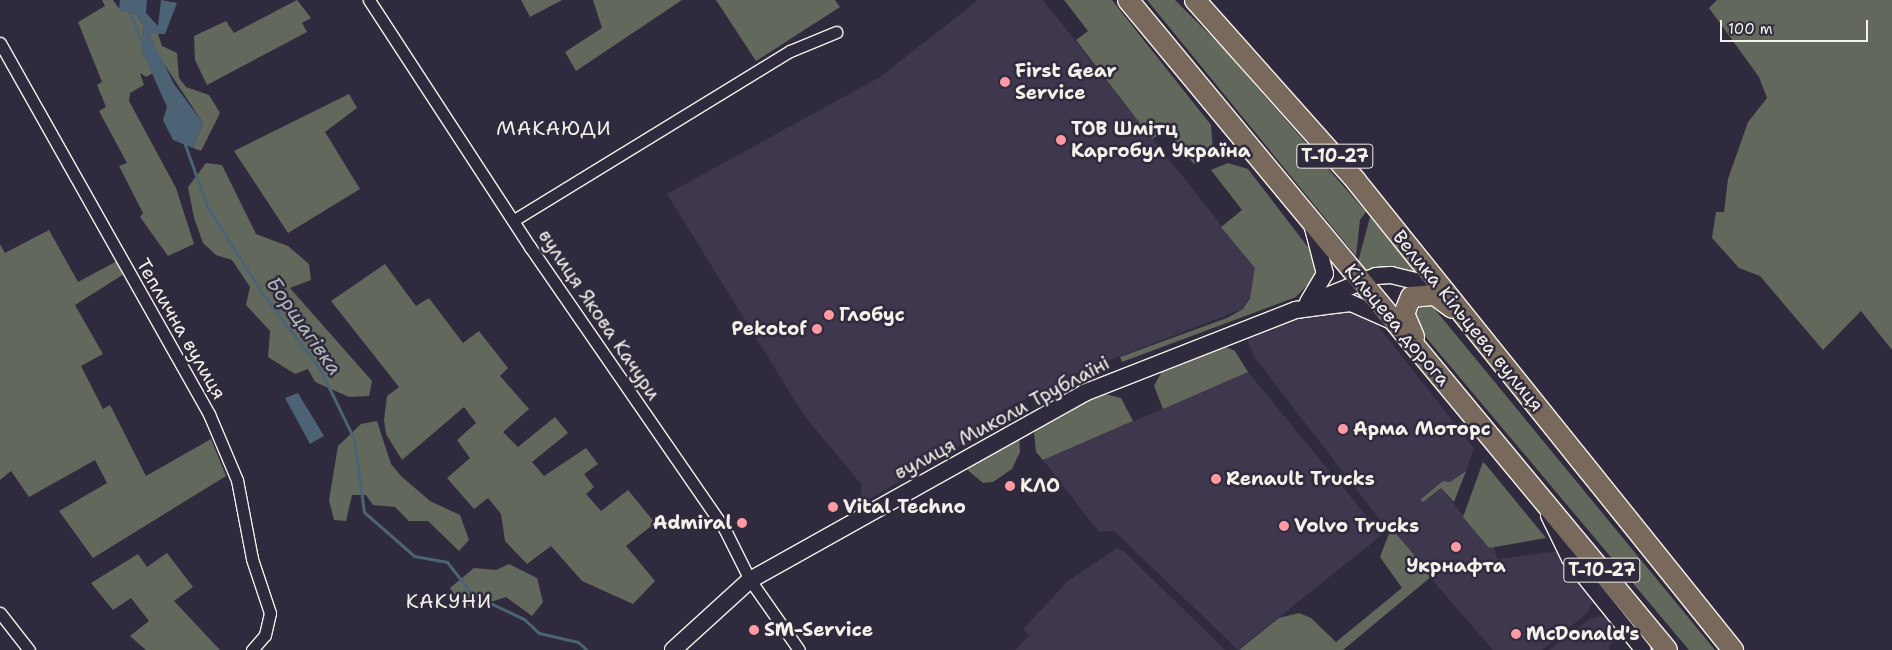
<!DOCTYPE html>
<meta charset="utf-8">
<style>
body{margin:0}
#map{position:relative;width:1892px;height:650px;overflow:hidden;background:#2f2a3d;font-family:"Shantell Sans",sans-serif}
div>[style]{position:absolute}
.built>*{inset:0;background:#3e374d}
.green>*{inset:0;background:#62695c}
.water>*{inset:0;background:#4c6376}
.stream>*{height:3px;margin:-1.5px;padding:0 1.5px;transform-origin:1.5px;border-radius:1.5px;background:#4c6376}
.roads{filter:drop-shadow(1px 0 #f4f1e8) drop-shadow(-1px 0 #f4f1e8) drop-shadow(0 1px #f4f1e8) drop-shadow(0 -1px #f4f1e8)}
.minor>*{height:11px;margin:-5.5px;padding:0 5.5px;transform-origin:5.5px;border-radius:5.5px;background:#2f2a3d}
.tertiary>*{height:15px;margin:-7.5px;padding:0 7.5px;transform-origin:7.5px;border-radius:7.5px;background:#2f2a3d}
.secondary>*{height:16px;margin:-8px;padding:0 8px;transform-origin:8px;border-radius:8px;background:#2f2a3d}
.trunk>*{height:20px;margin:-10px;padding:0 10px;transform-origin:10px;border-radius:10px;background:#78695c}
.dots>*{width:14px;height:14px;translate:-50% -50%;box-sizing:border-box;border:2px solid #2f2a3d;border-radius:50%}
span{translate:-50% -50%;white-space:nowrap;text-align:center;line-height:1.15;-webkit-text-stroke:5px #2f2a3d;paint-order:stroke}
.shield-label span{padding:1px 4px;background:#2f2a3d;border:1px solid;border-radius:4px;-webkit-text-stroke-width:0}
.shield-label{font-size:18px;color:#f4f1e8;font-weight:700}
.poi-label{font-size:19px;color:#f4f1e8;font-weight:700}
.left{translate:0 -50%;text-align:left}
.right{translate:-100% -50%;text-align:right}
.street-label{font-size:19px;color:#f4f1e8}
.neighbourhood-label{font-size:20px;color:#f4f1e8;letter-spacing:1px}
.water-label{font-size:20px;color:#b1b8ba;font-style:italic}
.scale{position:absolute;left:1720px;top:20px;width:148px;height:22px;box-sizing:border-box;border:2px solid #f4f1e8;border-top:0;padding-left:6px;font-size:15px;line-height:18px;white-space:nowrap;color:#f4f1e8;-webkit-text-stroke:4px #2f2a3d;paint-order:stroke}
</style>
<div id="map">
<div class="built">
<i style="clip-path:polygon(978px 0,1043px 0,1255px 268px,1255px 285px,1243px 309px,1089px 368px,1003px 410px,997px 424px,861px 504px,861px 484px,803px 414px,667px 194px,880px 77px)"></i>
<i style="clip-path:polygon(1339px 305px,1375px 322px,1474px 448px,1466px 471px,1450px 482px,1443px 481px,1423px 502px,1441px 488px,1489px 548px,1494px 547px,1497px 559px,1558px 551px,1595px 597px,1587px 613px,1542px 650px,1493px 650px,1380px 520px,1255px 358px,1247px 340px,1250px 335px)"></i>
<i style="clip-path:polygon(1248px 372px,1382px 535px,1238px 650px,1114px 531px,1099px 532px,1043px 460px)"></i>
<i style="clip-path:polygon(1117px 548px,1125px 552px,1225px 650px,1015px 650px,1029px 635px,1023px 629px,1069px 580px)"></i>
<i style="clip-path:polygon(1601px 616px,1614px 622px,1637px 650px,1620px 637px,1608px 647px,1610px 650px,1549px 650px,1591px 618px)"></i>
</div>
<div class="green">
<i style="clip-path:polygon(102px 0,113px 0,120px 10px,136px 14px,144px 26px,142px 51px,153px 73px,146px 77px,140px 73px,144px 85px,130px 93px,129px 101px,176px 188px,194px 244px,168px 256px,140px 217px,143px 213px,119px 166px,127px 163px,99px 111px,106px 107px,97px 85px,102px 82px,78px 22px,105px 6px)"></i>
<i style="clip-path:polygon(297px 0,311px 18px,302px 23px,307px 32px,207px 85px,195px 60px,194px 36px,226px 21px,234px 33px)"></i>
<i style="clip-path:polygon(521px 0,562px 0,530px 17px)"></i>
<i style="clip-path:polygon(593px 0,682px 0,576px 71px,565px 52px,602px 28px)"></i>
<i style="clip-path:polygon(716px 0,835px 0,840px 7px,756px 61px)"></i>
<i style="clip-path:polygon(1064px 0,1112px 0,1211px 125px,1213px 150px,1194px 164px,1166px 130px,1152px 139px,1076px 40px,1088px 31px)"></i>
<i style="clip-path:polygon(1147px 0,1175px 0,1221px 46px,1366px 212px,1360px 220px,1356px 256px)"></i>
<i style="clip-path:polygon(1717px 0,1892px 0,1892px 350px,1861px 311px,1823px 350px,1760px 276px,1739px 268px,1712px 238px,1716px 212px,1724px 212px,1728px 179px,1748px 122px,1767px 98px,1759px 77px,1709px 8px)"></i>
<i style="clip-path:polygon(157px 31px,162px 46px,177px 53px,179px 78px,186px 87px,209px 95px,220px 113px,201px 151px,193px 148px,203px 123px,158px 55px,149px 34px)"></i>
<i style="clip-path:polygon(349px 94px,357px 108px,325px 132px,360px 189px,288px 233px,234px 151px)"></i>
<i style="clip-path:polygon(206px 163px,222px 165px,256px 234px,288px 246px,309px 264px,311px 280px,290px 288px,372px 381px,369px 396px,349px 397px,315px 382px,308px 369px,295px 374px,268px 357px,270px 331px,246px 305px,250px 287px,232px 260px,216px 255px,203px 243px,194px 218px,188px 187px)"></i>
<i style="clip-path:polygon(1228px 163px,1248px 169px,1314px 255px,1315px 277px,1296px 297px,1122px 362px,1120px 357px,1227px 318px,1243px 309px,1250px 298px,1255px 268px,1221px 227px,1242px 210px,1211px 170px)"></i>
<i style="clip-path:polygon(1370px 217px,1415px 270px,1414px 273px,1368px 274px,1358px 262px)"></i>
<i style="clip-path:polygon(49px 230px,78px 282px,117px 261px,124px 274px,75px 305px,103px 354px,81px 366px,103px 409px,110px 405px,146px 476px,211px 439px,226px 476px,93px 558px,59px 511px,107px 483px,95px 460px,29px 497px,11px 471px,0 480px,0 244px,5px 253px)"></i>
<i style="clip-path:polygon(385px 264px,416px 306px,429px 298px,463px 343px,479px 331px,508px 368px,500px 376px,529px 409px,503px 432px,518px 447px,555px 417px,568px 433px,532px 462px,544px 476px,586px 448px,598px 464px,584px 474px,594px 487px,586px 494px,601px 511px,628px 490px,655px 523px,626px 546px,655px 581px,633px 604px,582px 581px,551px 546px,527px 564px,505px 541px,501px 514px,488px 498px,474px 509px,447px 478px,470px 458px,457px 440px,476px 423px,464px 407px,402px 460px,386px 434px,384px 420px,387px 396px,399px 387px,331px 301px)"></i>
<i style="clip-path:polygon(1422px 305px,1433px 307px,1715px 650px,1689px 650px,1419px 329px,1415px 315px)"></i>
<i style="clip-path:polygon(1226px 347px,1235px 351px,1248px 372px,1163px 409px,1154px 386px,1163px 369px)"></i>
<i style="clip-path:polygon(1101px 393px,1121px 398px,1133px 421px,1043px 460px,1036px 452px,1034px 433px,1041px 424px)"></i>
<i style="clip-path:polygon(377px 421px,391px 464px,401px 476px,430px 501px,460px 515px,469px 540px,459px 551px,428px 521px,409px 521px,395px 507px,373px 505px,366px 495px,352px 495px,346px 521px,334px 520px,329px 500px,338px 446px,361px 424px)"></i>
<i style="clip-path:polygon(1019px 432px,1020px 452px,1012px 469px,993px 482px,983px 483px,964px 467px)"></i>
<i style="clip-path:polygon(1483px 462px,1487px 466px,1546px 538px,1489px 548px,1463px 517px)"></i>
<i style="clip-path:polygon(1466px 471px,1454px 502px,1441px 488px,1423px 502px,1420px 500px,1443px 481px,1450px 482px)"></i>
<i style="clip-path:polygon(1391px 528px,1432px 576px,1343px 650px,1239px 650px,1279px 618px,1299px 613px,1311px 618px,1336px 642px,1402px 588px,1380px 557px)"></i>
<i style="clip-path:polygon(167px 553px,193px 587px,174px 601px,220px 650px,146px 650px,130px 636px,149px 621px,131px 598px,113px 610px,91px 583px,138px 554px,147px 567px)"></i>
<i style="clip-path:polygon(509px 564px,537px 578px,543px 602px,532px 616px,506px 597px,475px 607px,462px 605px,450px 588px,474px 568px,496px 570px)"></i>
</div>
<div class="water">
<i style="clip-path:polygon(120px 0,147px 0,146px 13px,158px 26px,161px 0,177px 3px,165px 34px,149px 34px,174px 84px,203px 123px,193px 148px,173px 140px,163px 120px,167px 107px,142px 51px,144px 26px,136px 14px,119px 10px)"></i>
<i style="clip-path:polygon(298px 393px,324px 436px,310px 444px,285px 398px)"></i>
</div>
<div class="stream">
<i style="left:129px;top:11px;width:38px;rotate:68deg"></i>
<i style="left:184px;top:142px;width:68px;rotate:70.2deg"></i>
<i style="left:207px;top:206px;width:103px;rotate:57.7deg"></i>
<i style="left:262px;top:293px;width:98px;rotate:52.9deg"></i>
<i style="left:321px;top:371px;width:76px;rotate:64.1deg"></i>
<i style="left:354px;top:439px;width:74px;rotate:82.2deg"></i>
<i style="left:364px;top:512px;width:67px;rotate:41.3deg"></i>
<i style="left:414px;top:556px;width:34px;rotate:10deg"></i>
<i style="left:447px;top:562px;width:42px;rotate:51.8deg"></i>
<i style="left:473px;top:595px;width:56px;rotate:25.2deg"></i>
<i style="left:524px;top:619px;width:21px;rotate:43deg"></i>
<i style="left:539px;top:633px;width:40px;rotate:13deg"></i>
<i style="left:578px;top:642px;width:12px;rotate:42deg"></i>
</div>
<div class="roads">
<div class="minor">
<i style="left:369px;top:0;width:295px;rotate:56.9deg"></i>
<i style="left:530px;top:247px;width:341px;rotate:55.4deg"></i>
<i style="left:724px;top:528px;width:58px;rotate:63.4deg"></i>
<i style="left:750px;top:580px;width:85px;rotate:55deg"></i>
<i style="left:0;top:43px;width:426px;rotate:60.6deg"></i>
<i style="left:209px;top:414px;width:72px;rotate:67deg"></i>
<i style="left:237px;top:480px;width:80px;rotate:79.2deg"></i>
<i style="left:252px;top:559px;width:57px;rotate:71.6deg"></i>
<i style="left:270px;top:613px;width:23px;rotate:103deg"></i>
<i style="left:265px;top:635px;width:20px;rotate:131deg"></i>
<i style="left:514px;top:220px;width:324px;rotate:-31.5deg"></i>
<i style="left:790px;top:51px;width:50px;rotate:-22.4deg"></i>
<i style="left:0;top:613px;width:47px;rotate:51.9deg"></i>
</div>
<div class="tertiary">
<i style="left:1548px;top:515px;width:48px;rotate:64deg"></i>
<i style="left:1569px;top:558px;width:118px;rotate:51.2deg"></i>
</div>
<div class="secondary">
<i style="left:1322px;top:298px;width:58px;rotate:-22.2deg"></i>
<i style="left:1376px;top:276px;width:15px;rotate:-4deg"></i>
<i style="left:1391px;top:275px;width:25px;rotate:14deg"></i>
<i style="left:1415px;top:281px;width:24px;rotate:35deg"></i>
<i style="left:1308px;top:302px;width:33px;rotate:-59deg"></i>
<i style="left:1325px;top:274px;width:52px;rotate:-104.6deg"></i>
<i style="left:673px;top:650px;width:104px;rotate:-42.3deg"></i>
<i style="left:750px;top:580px;width:383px;rotate:-29.2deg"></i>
<i style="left:1084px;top:393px;width:228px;rotate:-21.4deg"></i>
<i style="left:1296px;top:310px;width:55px;rotate:-7.3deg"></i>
<i style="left:1351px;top:303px;width:47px;rotate:23.8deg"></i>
</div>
<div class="trunk">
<i style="left:1128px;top:0;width:844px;rotate:50.33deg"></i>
<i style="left:1195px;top:0;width:242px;rotate:48.3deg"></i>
<i style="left:1356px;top:181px;width:602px;rotate:51.21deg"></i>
<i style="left:1414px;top:337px;width:25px;rotate:-113deg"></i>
<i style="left:1404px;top:314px;width:18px;rotate:-68deg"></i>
<i style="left:1411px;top:297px;width:24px;rotate:-5deg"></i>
<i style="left:1435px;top:295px;width:21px;rotate:37deg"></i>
</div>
</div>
<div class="dots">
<i style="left:1005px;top:82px;background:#ff9aa2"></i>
<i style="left:1061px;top:140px;background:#ff9aa2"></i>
<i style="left:829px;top:315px;background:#ff9aa2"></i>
<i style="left:817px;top:329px;background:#ff9aa2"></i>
<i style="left:1343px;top:429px;background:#ff9aa2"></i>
<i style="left:1216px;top:479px;background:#ff9aa2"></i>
<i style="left:1010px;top:486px;background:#ff9aa2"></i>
<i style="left:833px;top:507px;background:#ff9aa2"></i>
<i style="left:742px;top:523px;background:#ff9aa2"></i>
<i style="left:1284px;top:526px;background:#ff9aa2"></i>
<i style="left:1456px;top:547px;background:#ff9aa2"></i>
<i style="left:754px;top:630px;background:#ff9aa2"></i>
<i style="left:1516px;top:634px;background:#ff9aa2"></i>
</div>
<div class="shield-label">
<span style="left:1335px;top:156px">Т-10-27</span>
<span style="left:1602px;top:570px">Т-10-27</span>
</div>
<div class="poi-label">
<span class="left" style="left:1015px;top:82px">First Gear<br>Service</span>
<span class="left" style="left:1071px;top:140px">ТОВ Шмітц<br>Каргобул Україна</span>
<span class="left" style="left:839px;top:315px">Глобус</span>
<span class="right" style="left:807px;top:329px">Pekotof</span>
<span class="left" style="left:1353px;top:429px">Арма Моторс</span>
<span class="left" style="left:1226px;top:479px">Renault Trucks</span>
<span class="left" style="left:1020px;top:486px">КЛО</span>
<span class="left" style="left:843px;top:507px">Vital Techno</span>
<span class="right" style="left:732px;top:523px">Admiral</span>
<span class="left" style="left:1294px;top:526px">Volvo Trucks</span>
<span style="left:1456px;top:566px">Укрнафта</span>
<span class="left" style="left:764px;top:630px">SM-Service</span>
<span class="left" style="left:1526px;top:634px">McDonald's</span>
</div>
<div class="street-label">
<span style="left:599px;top:315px;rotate:56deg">вулиця Якова Качури</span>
<span style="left:1468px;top:321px;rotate:51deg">Велика Кільцева вулиця</span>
<span style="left:1397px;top:325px;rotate:50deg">Кільцева дорога</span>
<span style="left:181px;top:329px;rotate:60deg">Теплична вулиця</span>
<span style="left:1002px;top:418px;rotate:-28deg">вулиця Миколи Трублаїні</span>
</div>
<div class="neighbourhood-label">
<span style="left:554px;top:128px">МАКАЮДИ</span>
<span style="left:449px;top:601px">КАКУНИ</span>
</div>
<div class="water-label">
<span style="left:304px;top:326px;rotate:55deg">Борщагівка</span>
</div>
<div class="scale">100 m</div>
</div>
